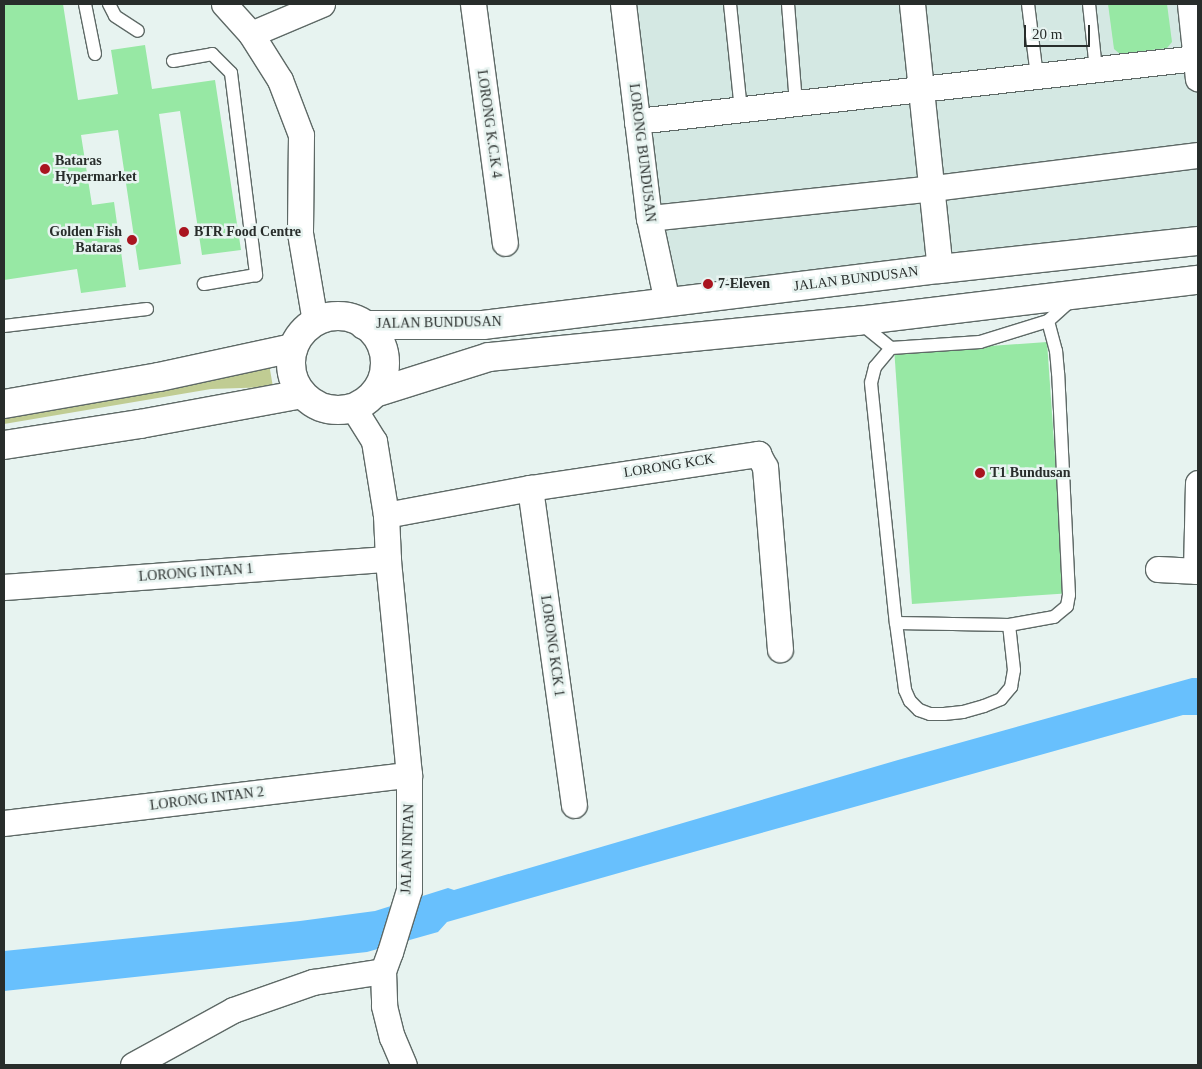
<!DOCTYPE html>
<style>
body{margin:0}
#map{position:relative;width:1202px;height:1069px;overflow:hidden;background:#e7f3f0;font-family:"Times New Roman",serif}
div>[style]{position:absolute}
.built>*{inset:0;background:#d4e8e3}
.green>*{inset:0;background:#c0cc93}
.water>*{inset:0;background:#68c0fd}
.building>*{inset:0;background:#97e8a4;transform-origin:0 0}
.roads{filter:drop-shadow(1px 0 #5e6966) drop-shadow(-1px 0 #5e6966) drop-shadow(0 1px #5e6966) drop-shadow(0 -1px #5e6966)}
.service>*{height:12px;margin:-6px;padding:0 6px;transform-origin:6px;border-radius:6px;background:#fff}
.minor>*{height:25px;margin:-12.5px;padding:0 12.5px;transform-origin:12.5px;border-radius:12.5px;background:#fff}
.secondary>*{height:28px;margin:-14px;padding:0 14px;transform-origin:14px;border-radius:14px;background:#fff}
.secondary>.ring{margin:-14px;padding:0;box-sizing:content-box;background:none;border:28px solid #fff;border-radius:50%}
.dots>*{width:14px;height:14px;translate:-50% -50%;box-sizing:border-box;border:2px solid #e7f3f0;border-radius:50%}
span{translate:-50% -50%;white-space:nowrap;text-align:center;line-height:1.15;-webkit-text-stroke:5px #e7f3f0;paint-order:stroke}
.street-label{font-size:14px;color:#282d2b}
.poi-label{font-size:14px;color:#282d2b;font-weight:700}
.left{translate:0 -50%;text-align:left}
.right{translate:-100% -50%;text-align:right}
.frame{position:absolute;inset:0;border:5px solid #282d2b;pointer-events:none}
.scale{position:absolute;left:1024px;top:25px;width:66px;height:22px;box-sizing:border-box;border:2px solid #282d2b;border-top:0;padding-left:6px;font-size:15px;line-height:18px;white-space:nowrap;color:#282d2b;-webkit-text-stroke:4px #e7f3f0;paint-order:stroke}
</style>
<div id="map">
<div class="built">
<i style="clip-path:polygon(623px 4px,1198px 4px,1198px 240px,667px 302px)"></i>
</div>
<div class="green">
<i style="clip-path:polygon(268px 358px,273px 387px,211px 389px,4px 424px,4px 417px)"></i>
</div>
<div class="water">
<i style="clip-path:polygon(1192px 678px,1198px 678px,1198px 715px,1183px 715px,647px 865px,447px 922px,438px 932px,367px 952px,4px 991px,4px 951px,300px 921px,375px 911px,448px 888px,454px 890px,898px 760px)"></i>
</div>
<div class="building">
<i style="clip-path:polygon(4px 4px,63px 4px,78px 100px,118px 94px,111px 50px,145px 45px,152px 89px,215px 80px,241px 250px,202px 255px,180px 111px,159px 114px,181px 264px,139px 270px,118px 130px,81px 135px,92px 205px,114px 202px,126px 287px,81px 293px,77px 269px,4px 280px)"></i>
<i style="clip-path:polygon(1108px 4px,1167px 4px,1172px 42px,1167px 48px,1120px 54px,1114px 49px)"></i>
<i style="left:1047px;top:342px;width:252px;height:153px;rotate:86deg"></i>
</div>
<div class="roads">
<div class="service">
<i style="left:85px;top:4px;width:51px;rotate:78.7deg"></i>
<i style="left:109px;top:4px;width:13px;rotate:63deg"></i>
<i style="left:115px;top:16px;width:27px;rotate:33deg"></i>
<i style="left:730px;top:4px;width:107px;rotate:84.1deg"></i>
<i style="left:788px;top:4px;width:99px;rotate:85.4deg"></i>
<i style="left:1028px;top:4px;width:73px;rotate:82.9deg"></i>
<i style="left:1089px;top:4px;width:66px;rotate:83.9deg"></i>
<i style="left:173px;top:61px;width:40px;rotate:-10deg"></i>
<i style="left:212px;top:54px;width:27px;rotate:45deg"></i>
<i style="left:231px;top:73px;width:204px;rotate:82.9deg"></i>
<i style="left:256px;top:275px;width:53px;rotate:170.2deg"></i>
<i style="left:859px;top:322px;width:41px;rotate:39.1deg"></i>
<i style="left:891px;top:348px;width:89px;rotate:-3.9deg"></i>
<i style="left:980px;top:342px;width:71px;rotate:-17.2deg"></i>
<i style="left:1048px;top:321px;width:31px;rotate:-42deg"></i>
<i style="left:4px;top:326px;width:144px;rotate:-6.8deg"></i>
<i style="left:891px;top:348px;width:25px;rotate:130deg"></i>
<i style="left:875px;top:367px;width:16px;rotate:104deg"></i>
<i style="left:871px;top:383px;width:241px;rotate:84.1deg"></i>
<i style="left:896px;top:623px;width:113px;rotate:1deg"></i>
<i style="left:1009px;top:625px;width:46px;rotate:-10.1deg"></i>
<i style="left:1054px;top:617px;width:17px;rotate:-40deg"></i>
<i style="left:1067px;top:606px;width:11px;rotate:-80deg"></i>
<i style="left:1069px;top:595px;width:222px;rotate:-92.8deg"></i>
<i style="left:1058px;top:373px;width:22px;rotate:-95deg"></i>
<i style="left:1056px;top:351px;width:31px;rotate:-105deg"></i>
<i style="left:896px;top:623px;width:68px;rotate:82.3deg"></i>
<i style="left:905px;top:690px;width:12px;rotate:66deg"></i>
<i style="left:910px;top:701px;width:13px;rotate:45deg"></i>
<i style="left:919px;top:710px;width:12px;rotate:20deg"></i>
<i style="left:930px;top:714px;width:14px"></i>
<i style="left:944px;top:714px;width:19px;rotate:-6deg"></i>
<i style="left:963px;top:712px;width:22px;rotate:-16deg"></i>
<i style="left:984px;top:706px;width:18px;rotate:-22deg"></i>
<i style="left:1001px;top:699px;width:16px;rotate:-50deg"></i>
<i style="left:1011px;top:687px;width:17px;rotate:-80deg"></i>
<i style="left:1014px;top:670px;width:45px;rotate:-96.3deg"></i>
</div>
<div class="minor">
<i style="left:224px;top:4px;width:40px;rotate:48deg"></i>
<i style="left:251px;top:34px;width:54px;rotate:57.8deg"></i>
<i style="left:280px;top:80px;width:59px;rotate:69.1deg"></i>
<i style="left:301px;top:135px;width:98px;rotate:90.6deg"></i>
<i style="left:300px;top:233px;width:90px;rotate:80.4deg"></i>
<i style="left:473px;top:4px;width:241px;rotate:82.4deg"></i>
<i style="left:623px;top:4px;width:216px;rotate:83.1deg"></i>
<i style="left:649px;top:218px;width:86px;rotate:77.9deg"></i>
<i style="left:912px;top:4px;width:266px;rotate:84deg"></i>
<i style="left:1190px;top:4px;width:75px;rotate:83.9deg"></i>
<i style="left:251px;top:34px;width:77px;rotate:-22.9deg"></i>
<i style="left:637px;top:121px;width:563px;rotate:-6.43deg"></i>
<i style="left:649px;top:218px;width:286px;rotate:-6deg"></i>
<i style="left:933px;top:188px;width:267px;rotate:-7.1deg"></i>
<i style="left:530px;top:488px;width:320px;rotate:82.1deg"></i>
<i style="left:386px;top:515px;width:147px;rotate:-10.6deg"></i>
<i style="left:530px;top:488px;width:231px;rotate:-8.5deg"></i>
<i style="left:758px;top:454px;width:15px;rotate:62deg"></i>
<i style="left:765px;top:467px;width:183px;rotate:85.3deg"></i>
<i style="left:1158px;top:569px;width:40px;rotate:2.9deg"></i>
<i style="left:1196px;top:571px;width:88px;rotate:-88.7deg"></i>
<i style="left:4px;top:587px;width:385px;rotate:-4.2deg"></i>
<i style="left:4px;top:823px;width:408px;rotate:-6.8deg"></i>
<i style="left:383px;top:971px;width:35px;rotate:88deg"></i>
<i style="left:384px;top:1006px;width:32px;rotate:76deg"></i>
<i style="left:392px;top:1037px;width:30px;rotate:67deg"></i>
<i style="left:133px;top:1065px;width:114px;rotate:-28.8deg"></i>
<i style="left:233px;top:1010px;width:85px;rotate:-19.3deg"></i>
<i style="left:313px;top:982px;width:71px;rotate:-8.9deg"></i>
<i style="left:383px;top:971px;width:20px;rotate:-70deg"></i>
<i style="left:390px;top:952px;width:65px;rotate:-73deg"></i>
<i style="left:409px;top:890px;width:115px;rotate:-90deg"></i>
<i style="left:409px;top:775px;width:217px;rotate:-95.6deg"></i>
<i style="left:388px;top:559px;width:44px;rotate:-92.6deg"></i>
<i style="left:386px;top:515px;width:75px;rotate:-99.2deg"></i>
<i style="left:374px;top:441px;width:39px;rotate:-122deg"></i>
</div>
<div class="secondary">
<i class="ring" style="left:291px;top:316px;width:66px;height:66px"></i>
<i style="left:364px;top:325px;width:119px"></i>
<i style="left:483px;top:325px;width:460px;rotate:-7deg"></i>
<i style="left:940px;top:269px;width:260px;rotate:-6.2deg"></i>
<i style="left:375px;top:393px;width:120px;rotate:-17.5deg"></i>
<i style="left:489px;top:357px;width:370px;rotate:-5.6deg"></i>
<i style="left:857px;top:321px;width:343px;rotate:-6.9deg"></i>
<i style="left:4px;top:404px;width:157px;rotate:-9.9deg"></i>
<i style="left:159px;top:377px;width:137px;rotate:-12.2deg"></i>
<i style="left:4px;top:445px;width:138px;rotate:-8.8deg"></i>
<i style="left:140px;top:424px;width:165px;rotate:-10.5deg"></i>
</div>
</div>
<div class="dots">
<i style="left:45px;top:169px;background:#a9141f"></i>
<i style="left:184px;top:232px;background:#a9141f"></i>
<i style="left:132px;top:240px;background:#a9141f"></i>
<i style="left:708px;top:284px;background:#a9141f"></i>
<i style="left:980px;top:473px;background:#a9141f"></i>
</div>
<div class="street-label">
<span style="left:489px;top:124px;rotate:82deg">LORONG K.C.K 4</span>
<span style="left:642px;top:153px;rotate:83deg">LORONG BUNDUSAN</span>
<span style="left:856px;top:279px;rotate:-7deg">JALAN BUNDUSAN</span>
<span style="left:439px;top:323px;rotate:-1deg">JALAN BUNDUSAN</span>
<span style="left:669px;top:466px;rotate:-9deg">LORONG KCK</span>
<span style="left:196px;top:573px;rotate:-4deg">LORONG INTAN 1</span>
<span style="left:552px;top:646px;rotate:82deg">LORONG KCK 1</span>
<span style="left:207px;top:799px;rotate:-7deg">LORONG INTAN 2</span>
<span style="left:408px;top:849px;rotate:-88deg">JALAN INTAN</span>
</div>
<div class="poi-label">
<span class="left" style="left:55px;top:169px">Bataras<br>Hypermarket</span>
<span class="right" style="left:122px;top:240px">Golden Fish<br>Bataras</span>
<span class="left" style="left:194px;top:232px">BTR Food Centre</span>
<span class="left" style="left:718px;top:284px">7-Eleven</span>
<span class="left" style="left:990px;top:473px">T1 Bundusan</span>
</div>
<div class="frame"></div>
<div class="scale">20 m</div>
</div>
